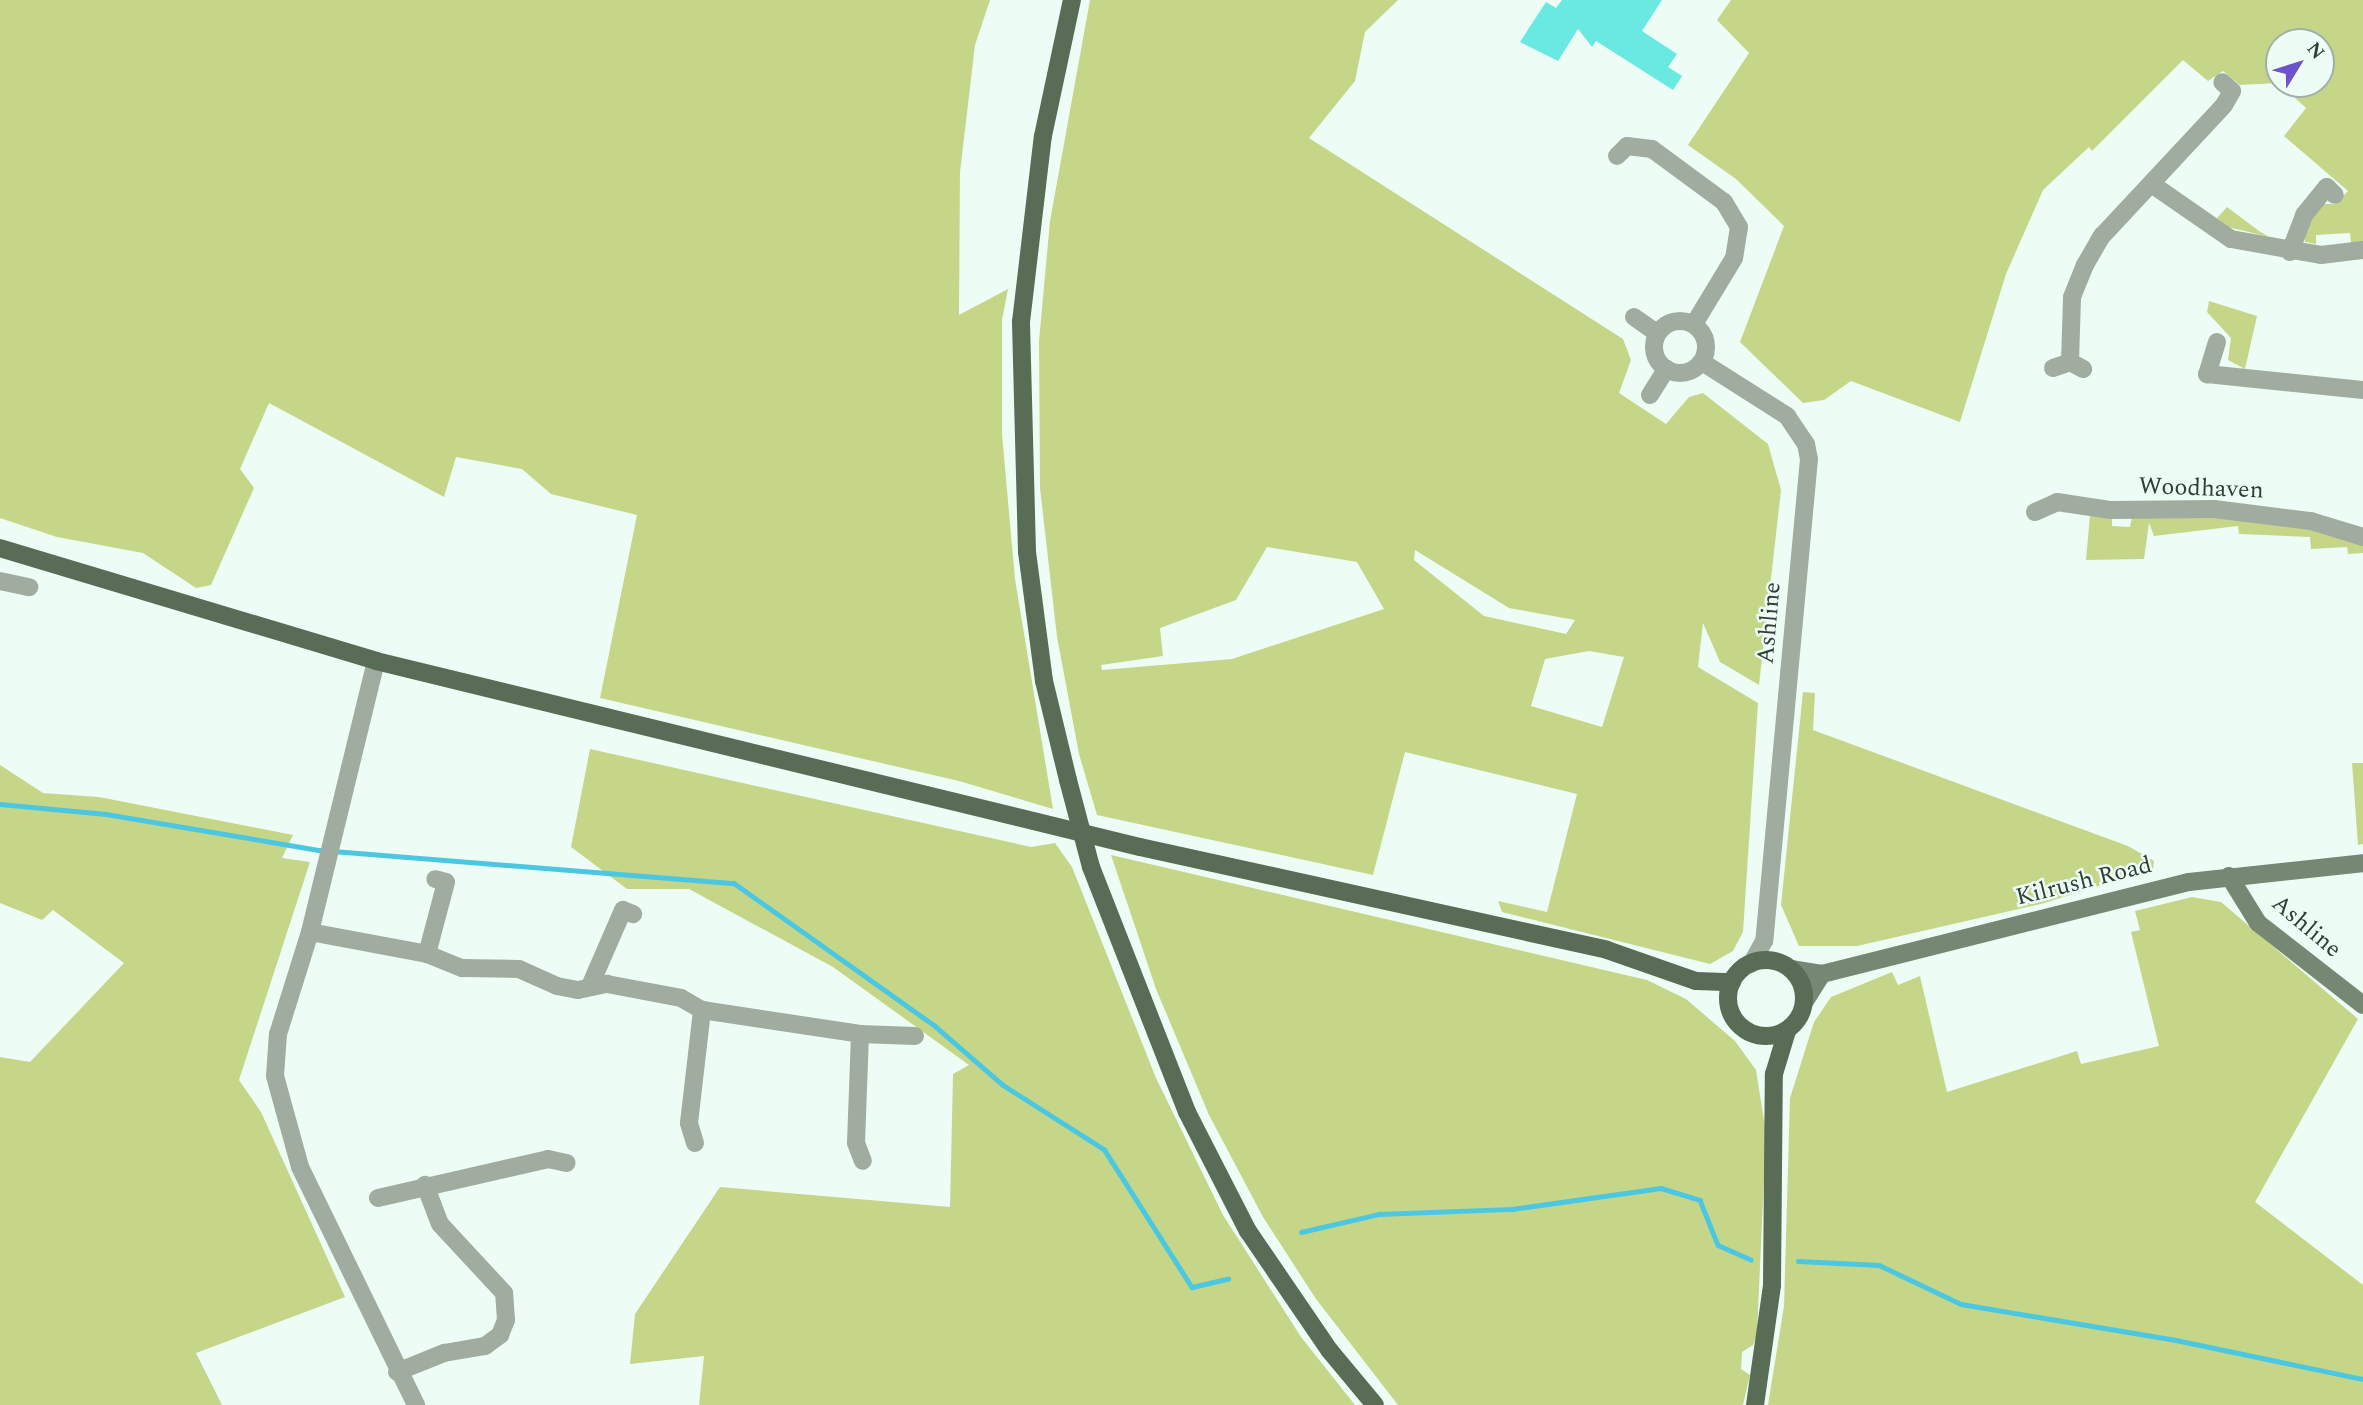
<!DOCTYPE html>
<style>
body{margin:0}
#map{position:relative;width:2363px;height:1405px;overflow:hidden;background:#edfdf6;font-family:Spectral,serif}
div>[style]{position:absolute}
.green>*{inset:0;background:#c6d688}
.stream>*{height:4.5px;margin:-2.25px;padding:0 2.25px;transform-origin:2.25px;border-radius:2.25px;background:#4cc7e2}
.building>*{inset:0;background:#69e9e2}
.street>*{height:18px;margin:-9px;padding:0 9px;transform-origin:9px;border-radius:9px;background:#a0ac9f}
.street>.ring{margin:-9px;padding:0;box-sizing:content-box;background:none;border:18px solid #a0ac9f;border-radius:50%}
.secondary>*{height:18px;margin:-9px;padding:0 9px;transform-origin:9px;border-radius:9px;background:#768774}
.primary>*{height:18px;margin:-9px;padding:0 9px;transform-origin:9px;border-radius:9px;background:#586c56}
.primary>.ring{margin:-9px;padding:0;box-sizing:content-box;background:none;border:18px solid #586c56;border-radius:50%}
.primary-bridge>*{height:18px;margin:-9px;padding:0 9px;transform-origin:9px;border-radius:9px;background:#586c56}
span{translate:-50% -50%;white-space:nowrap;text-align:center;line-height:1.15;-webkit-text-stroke:5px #edfdf6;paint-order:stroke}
.street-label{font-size:24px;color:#2f3f38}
.north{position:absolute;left:2265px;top:28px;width:70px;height:70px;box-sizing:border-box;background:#edfdf6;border:2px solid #a1b1aa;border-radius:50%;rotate:52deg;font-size:19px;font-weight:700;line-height:28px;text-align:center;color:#2f3f38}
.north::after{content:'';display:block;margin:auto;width:24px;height:32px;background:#6d54cd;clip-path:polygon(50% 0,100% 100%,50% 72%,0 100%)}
</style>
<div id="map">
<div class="green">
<i style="clip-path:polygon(0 0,990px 0,975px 45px,960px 172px,959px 315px,1008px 289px,1002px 320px,1002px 434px,1015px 579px,1053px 809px,959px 781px,600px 698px,637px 515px,551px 494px,522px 469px,456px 457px,444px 497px,269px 403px,240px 469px,254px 488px,211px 585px,196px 588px,143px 553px,57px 537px,0 518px)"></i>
<i style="clip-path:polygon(evenodd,1090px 0,1398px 0,1365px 32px,1355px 81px,1309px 138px,1623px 339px,1631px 360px,1619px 393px,1666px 424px,1689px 397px,1703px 393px,1768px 444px,1781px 490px,1759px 685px,1720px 662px,1703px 623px,1698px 667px,1758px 703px,1743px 932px,1733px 951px,1710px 964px,1502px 912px,1498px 901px,1547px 912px,1577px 794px,1405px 752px,1373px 875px,1097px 815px,1079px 754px,1057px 637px,1040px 488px,1039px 341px,1050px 221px,1090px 0,1267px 547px,1357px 562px,1384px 609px,1232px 659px,1102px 670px,1101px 665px,1163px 656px,1160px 628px,1236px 600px,1267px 547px,1090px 0,1415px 550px,1509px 608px,1575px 620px,1566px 634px,1484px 616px,1414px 560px,1415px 550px,1090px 0,1589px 651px,1624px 657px,1602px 727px,1531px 706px,1545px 659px,1589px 651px)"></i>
<i style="clip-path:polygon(1731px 0,2363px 0,2363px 241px,2351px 243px,2350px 233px,2316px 235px,2316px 244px,2305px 242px,2303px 230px,2320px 204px,2335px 204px,2348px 191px,2284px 136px,2306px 108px,2280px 84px,2321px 84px,2321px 42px,2279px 42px,2279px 83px,2240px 85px,2223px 71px,2208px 81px,2183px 60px,2092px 151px,2089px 147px,2043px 190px,2006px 274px,1960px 422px,1851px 381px,1824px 400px,1803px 403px,1740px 342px,1784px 226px,1736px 179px,1688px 145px,1749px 53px,1717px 20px)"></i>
<i style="clip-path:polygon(2227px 207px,2259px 231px,2269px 237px,2228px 227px,2217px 218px)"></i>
<i style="clip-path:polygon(2209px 301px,2257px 316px,2245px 369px,2228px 360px,2231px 338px,2207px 312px)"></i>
<i style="clip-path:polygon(2090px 515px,2112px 516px,2112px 526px,2130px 527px,2132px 517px,2232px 518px,2308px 527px,2363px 544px,2363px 553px,2348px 554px,2347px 547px,2311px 549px,2310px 537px,2239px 534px,2238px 526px,2154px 536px,2149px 523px,2144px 559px,2086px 560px)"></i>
<i style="clip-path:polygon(1803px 692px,1815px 693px,1813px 730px,2128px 846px,2154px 861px,2153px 869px,2041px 904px,1857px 946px,1799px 946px,1781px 905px)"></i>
<i style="clip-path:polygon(590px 749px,1031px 847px,1055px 843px,1072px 867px,1156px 1078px,1223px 1215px,1301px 1337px,1355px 1405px,699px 1405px,704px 1356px,630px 1364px,635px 1314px,720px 1187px,950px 1207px,953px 1074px,969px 1065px,833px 967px,689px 889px,627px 889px,571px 847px)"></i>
<i style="clip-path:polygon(2352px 763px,2363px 763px,2363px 844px,2358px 845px)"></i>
<i style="clip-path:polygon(0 765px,43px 793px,99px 797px,293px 835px,282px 858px,310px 862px,239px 1080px,261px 1112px,345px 1297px,196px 1353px,222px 1405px,0 1405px,0 1057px,30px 1062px,124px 963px,53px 910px,42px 920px,0 903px)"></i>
<i style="clip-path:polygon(1111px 855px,1647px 980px,1686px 999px,1735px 1041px,1756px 1070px,1766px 1133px,1757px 1334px,1753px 1345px,1742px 1352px,1741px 1369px,1750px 1375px,1743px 1405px,1398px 1405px,1316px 1299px,1263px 1217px,1209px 1115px,1156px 989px)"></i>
<i style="clip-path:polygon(2192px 897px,2221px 902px,2358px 1019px,2255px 1202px,2363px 1285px,2363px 1405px,1768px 1405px,1784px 1306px,1790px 1098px,1814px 1022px,1831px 997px,1892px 972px,1898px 985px,1920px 976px,1947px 1092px,2077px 1051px,2081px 1064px,2159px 1046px,2131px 932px,2140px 930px,2135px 911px)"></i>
</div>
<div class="stream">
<i style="left:0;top:804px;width:106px;rotate:5.4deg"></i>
<i style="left:106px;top:814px;width:221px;rotate:9.6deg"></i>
<i style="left:333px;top:851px;width:402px;rotate:4.6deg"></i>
<i style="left:734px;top:883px;width:247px;rotate:35.4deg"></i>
<i style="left:935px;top:1026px;width:90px;rotate:40.9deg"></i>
<i style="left:1003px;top:1085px;width:120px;rotate:32.4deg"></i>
<i style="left:1104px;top:1149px;width:164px;rotate:57.5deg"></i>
<i style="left:1192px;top:1287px;width:37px;rotate:-13deg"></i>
<i style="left:1301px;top:1232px;width:80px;rotate:-13deg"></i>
<i style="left:1379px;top:1214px;width:133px;rotate:-2.2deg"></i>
<i style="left:1512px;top:1209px;width:150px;rotate:-8deg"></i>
<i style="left:1661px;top:1188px;width:41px;rotate:17.1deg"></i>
<i style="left:1700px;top:1200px;width:48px;rotate:68.2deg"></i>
<i style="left:1718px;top:1245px;width:36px;rotate:24deg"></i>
<i style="left:1798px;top:1261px;width:81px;rotate:2.8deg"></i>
<i style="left:1879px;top:1265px;width:91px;rotate:25.4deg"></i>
<i style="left:1961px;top:1304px;width:213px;rotate:9.5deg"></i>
<i style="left:2171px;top:1339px;width:196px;rotate:11.8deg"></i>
</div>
<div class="building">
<i style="clip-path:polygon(1562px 0,1662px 0,1642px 31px,1677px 54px,1668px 67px,1682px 76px,1673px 90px,1596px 41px,1592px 47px,1578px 29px,1558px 61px,1520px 42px,1546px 2px,1556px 8px)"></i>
</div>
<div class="street">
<i style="left:1617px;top:156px;width:14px;rotate:-45deg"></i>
<i style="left:1627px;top:146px;width:25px;rotate:7deg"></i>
<i style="left:1652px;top:149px;width:89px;rotate:36.4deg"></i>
<i style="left:1724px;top:202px;width:29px;rotate:59deg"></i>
<i style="left:1739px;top:227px;width:31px;rotate:99deg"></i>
<i style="left:1734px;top:258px;width:77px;rotate:121.2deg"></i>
<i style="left:2153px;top:185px;width:95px;rotate:34.7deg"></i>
<i style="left:2231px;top:239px;width:91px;rotate:10.1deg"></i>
<i style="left:2321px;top:255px;width:42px;rotate:-6.8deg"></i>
<i style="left:2290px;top:252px;width:40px;rotate:-69deg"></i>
<i style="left:2304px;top:215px;width:36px;rotate:-51deg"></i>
<i style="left:2327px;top:187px;width:11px;rotate:45deg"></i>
<i style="left:1634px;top:317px;width:28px;rotate:35deg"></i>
<i class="ring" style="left:1654px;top:321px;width:34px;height:34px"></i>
<i style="left:2217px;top:342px;width:34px;rotate:107deg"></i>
<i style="left:2207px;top:374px;width:157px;rotate:5.9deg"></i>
<i style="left:1702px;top:362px;width:101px;rotate:32.4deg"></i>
<i style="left:1787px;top:416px;width:34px;rotate:56deg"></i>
<i style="left:1806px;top:444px;width:15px;rotate:79deg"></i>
<i style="left:1809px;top:459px;width:484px;rotate:95.3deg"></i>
<i style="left:1764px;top:941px;width:26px;rotate:119deg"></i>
<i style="left:2070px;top:362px;width:65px;rotate:-88.2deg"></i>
<i style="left:2072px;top:297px;width:35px;rotate:-68deg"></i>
<i style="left:2085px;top:265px;width:34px;rotate:-60deg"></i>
<i style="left:2102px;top:236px;width:179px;rotate:-47deg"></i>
<i style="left:2224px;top:105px;width:16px;rotate:-60deg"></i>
<i style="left:2232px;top:91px;width:13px;rotate:-138deg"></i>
<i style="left:2053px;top:368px;width:18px;rotate:-19deg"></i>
<i style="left:2070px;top:362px;width:15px;rotate:28deg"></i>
<i style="left:1650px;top:395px;width:31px;rotate:-58deg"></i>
<i style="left:2035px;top:512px;width:24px;rotate:-24deg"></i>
<i style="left:2057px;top:502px;width:55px;rotate:8.4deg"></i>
<i style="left:2111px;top:510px;width:103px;rotate:-0.6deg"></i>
<i style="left:2214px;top:509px;width:98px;rotate:7.1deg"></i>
<i style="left:2311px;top:521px;width:54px;rotate:17.1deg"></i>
<i style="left:0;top:581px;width:30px;rotate:12deg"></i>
<i style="left:376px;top:661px;width:279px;rotate:103.7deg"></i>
<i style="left:310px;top:932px;width:107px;rotate:107.4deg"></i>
<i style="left:278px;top:1034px;width:42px;rotate:94.1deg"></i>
<i style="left:275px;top:1076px;width:94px;rotate:74.6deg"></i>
<i style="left:300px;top:1167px;width:265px;rotate:64deg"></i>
<i style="left:310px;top:932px;width:119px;rotate:10.6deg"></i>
<i style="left:427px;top:954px;width:38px;rotate:22deg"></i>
<i style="left:462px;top:968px;width:57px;rotate:1deg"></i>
<i style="left:519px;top:969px;width:42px;rotate:24.1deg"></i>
<i style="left:557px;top:986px;width:21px;rotate:11deg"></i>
<i style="left:578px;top:990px;width:30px;rotate:-12deg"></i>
<i style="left:607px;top:984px;width:75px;rotate:10.7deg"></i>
<i style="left:681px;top:998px;width:24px;rotate:30deg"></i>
<i style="left:702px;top:1010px;width:160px;rotate:8.6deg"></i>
<i style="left:860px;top:1034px;width:109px;rotate:92.1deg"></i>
<i style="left:856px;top:1143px;width:19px;rotate:69deg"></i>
<i style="left:427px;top:954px;width:74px;rotate:-75.2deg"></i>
<i style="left:446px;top:882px;width:11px;rotate:-165deg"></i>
<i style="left:590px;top:986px;width:83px;rotate:-66.5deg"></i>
<i style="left:623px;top:910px;width:11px;rotate:22deg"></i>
<i style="left:860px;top:1034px;width:55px;rotate:2.1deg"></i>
<i style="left:695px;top:1143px;width:21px;rotate:-107deg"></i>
<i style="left:689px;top:1123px;width:114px;rotate:-83.4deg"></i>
<i style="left:378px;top:1198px;width:174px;rotate:-12.9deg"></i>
<i style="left:548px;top:1159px;width:19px;rotate:12deg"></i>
<i style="left:397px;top:1372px;width:51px;rotate:-22deg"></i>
<i style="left:444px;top:1353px;width:42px;rotate:-9.7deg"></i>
<i style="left:485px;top:1346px;width:19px;rotate:-36deg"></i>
<i style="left:500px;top:1335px;width:16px;rotate:-68deg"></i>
<i style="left:506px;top:1320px;width:27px;rotate:-94deg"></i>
<i style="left:504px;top:1293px;width:94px;rotate:-132.8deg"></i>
<i style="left:440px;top:1224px;width:42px;rotate:-111deg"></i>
</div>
<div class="secondary">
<i style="left:2229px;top:876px;width:55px;rotate:58.3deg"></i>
<i style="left:2258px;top:923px;width:133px;rotate:38deg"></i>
<i style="left:1791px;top:969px;width:31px;rotate:9deg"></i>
<i style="left:1822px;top:974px;width:378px;rotate:-14.1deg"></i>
<i style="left:2189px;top:882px;width:175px;rotate:-6.2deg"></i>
<i style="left:1805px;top:1001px;width:32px;rotate:-58deg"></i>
</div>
<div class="primary">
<i style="left:0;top:548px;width:393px;rotate:16.7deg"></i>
<i style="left:376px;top:661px;width:786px;rotate:13.68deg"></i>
<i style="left:1140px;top:847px;width:478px;rotate:12.4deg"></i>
<i style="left:1607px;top:950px;width:94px;rotate:19.2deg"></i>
<i style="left:1696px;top:981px;width:36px;rotate:2deg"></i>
<i style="left:1068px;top:780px;width:102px;rotate:-103.6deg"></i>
<i style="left:1044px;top:681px;width:130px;rotate:-97.5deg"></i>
<i style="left:1027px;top:552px;width:230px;rotate:-91.5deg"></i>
<i style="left:1021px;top:322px;width:187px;rotate:-83.3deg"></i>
<i style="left:1043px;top:136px;width:139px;rotate:-78deg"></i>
<i style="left:1091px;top:867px;width:263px;rotate:68.6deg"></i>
<i style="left:1187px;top:1112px;width:134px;rotate:62.9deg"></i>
<i style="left:1248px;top:1231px;width:145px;rotate:55.7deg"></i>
<i style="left:1330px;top:1351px;width:70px;rotate:50.2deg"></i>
<i class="ring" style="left:1728px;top:960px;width:58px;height:58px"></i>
<i style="left:1755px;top:1405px;width:121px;rotate:-81.9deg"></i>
<i style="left:1772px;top:1285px;width:211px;rotate:-89.5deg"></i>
<i style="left:1774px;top:1074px;width:45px;rotate:-73.2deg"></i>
</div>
<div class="primary-bridge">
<i style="left:1068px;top:780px;width:90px;rotate:75.2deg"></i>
</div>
<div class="street-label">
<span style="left:2201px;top:489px;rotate:2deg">Woodhaven</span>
<span style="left:1770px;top:623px;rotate:-85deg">Ashline</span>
<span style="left:2084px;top:882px;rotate:-14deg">Kilrush Road</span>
<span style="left:2306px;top:927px;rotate:40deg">Ashline</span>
</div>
<div class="north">N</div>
</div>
